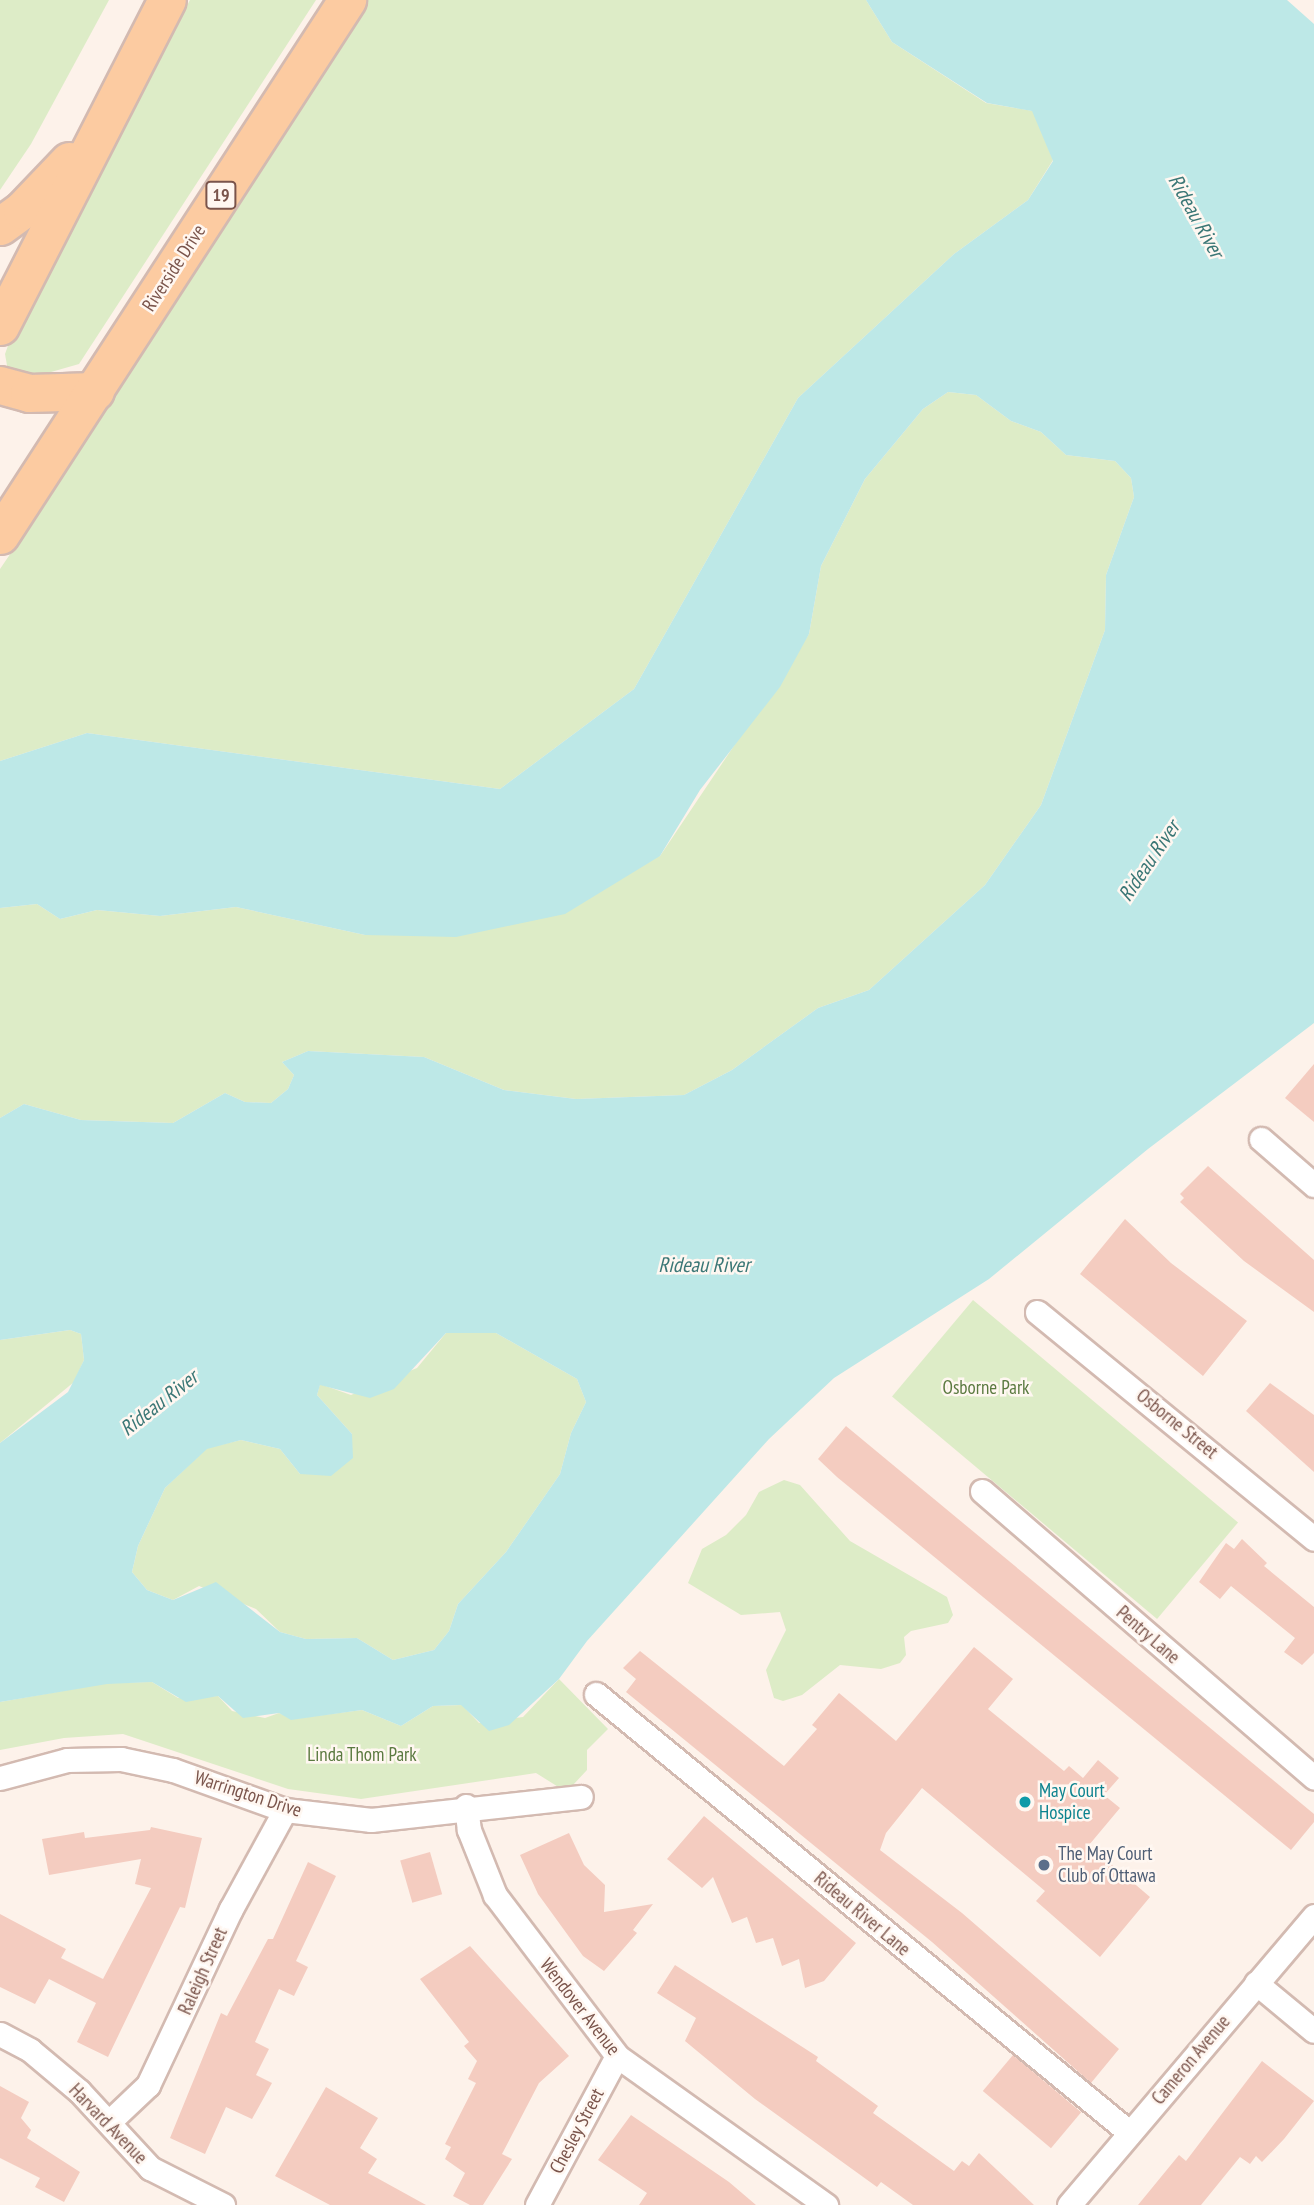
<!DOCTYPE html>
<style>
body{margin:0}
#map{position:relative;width:1314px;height:2205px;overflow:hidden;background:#fdf2ea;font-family:"PT Sans Narrow",sans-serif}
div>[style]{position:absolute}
.green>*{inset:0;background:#ddecc7;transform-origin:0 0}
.water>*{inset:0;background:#bde8e7}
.building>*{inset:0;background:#f4ccc0;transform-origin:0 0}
.roads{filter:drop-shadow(2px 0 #d3bab1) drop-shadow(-2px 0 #d3bab1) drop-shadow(0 2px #d3bab1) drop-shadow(0 -2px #d3bab1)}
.street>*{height:23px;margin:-11.5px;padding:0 11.5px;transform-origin:11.5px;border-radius:11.5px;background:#fff}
.primary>*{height:37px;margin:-18.5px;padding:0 18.5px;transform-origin:18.5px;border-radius:18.5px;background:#fccba1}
.dots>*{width:19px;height:19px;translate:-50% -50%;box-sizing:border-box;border:4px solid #fff7f1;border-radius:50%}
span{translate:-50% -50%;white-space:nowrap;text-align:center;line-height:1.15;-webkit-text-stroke:5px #fff7f1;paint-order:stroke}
.shield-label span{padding:2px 5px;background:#fff7f1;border:2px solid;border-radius:5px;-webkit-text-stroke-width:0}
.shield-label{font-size:18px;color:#7a544b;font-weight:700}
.street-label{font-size:19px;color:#7a544b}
.park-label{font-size:19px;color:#5b7a40}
.culture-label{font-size:19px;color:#0d838f}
.left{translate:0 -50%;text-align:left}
.service-label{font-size:19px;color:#4e5e75}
.water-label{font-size:21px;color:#3b7776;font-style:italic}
</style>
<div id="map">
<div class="green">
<i style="clip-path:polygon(0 0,109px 0,31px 144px,0 190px)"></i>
<i style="clip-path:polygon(190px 0,316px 0,79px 364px,37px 376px,8px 371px,5px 354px,13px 332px)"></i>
<i style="clip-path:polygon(347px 0,866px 0,892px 42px,986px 103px,1033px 111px,1053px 160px,1028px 200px,954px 254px,798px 398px,634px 689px,500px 789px,87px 733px,0 761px,0 569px,47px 500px,72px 425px)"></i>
<i style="clip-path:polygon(948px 392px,976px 395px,1011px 421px,1041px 432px,1066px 455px,1115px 461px,1131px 478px,1134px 497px,1106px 575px,1105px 630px,1041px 805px,985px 885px,869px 990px,818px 1008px,732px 1070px,684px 1095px,576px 1099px,504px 1090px,424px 1057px,308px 1051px,282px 1062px,294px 1075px,288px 1089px,271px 1103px,245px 1102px,225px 1093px,173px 1123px,81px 1120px,24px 1104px,0 1118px,0 908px,37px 904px,60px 919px,97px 910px,160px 916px,236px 907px,365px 935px,660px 856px,809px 634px,821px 566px,865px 479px,923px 409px)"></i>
<i style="left:973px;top:1300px;width:346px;height:126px;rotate:40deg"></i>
<i style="clip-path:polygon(70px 1330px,81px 1334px,84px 1360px,74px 1382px,0 1443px,0 1340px)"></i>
<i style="clip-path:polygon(446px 1333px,496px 1333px,577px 1379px,586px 1402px,571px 1433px,560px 1474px,506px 1552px,458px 1604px,449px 1631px,434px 1650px,393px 1660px,357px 1638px,306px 1639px,280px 1632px,256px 1609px,199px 1586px,173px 1600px,147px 1590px,132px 1572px,138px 1546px,165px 1488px,207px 1448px,241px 1440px,280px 1449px,300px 1474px,352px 1434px,317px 1395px,320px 1384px,351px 1395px,417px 1368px)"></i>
<i style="clip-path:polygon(784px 1480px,800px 1485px,850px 1541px,947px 1597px,953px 1615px,948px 1623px,911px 1631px,904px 1637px,906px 1655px,900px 1663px,881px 1669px,840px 1665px,802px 1695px,783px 1701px,774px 1698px,766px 1670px,786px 1630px,780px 1612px,741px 1615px,688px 1583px,702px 1549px,726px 1535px,746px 1515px,759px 1492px)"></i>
<i style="clip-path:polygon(559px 1679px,608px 1729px,587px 1750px,587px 1770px,573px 1785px,560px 1788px,536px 1773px,361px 1799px,288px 1789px,123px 1734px,64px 1738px,0 1750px,0 1702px,107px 1683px,152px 1682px,178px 1698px,218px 1696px,232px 1711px,265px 1718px,279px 1713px,292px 1719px,362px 1710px,401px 1726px,433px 1706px,462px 1705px,479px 1723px,523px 1717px)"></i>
</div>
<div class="water">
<i style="clip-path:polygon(evenodd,866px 0,1287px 0,1314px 24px,1314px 1023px,1148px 1149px,989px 1279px,834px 1378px,769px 1439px,587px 1641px,559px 1679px,509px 1725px,489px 1731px,461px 1705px,433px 1706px,401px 1726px,362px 1710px,291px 1720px,279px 1713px,243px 1718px,218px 1696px,186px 1702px,152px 1682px,107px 1684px,0 1702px,0 1443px,68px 1392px,84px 1360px,81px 1334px,70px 1330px,0 1340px,0 1118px,24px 1104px,81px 1120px,173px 1123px,225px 1093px,245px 1102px,271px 1103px,288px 1089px,294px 1075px,282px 1062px,308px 1051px,424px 1057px,504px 1090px,576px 1099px,684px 1095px,732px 1070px,818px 1008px,869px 990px,985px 885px,1041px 805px,1105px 630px,1106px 575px,1134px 497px,1131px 478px,1115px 461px,1066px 455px,1041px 432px,1011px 421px,976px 395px,948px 392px,923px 409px,865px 479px,821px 566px,809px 634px,780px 687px,700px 790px,660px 856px,565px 914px,456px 937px,365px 935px,236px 907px,160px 916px,97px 910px,60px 919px,37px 904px,0 908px,0 761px,87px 733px,500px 789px,634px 689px,798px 398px,954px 254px,1028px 200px,1053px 161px,1032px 111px,987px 103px,892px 42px,866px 0,446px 1333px,496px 1333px,577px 1379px,586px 1402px,571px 1433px,560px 1474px,506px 1552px,458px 1604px,449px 1631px,434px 1650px,393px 1660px,357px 1638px,306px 1639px,280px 1632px,216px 1582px,173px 1600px,147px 1590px,132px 1572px,138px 1546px,165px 1488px,207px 1449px,241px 1440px,280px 1449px,300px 1474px,331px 1476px,353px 1458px,352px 1434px,317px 1395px,320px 1385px,370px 1398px,394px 1389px,446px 1333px)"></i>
</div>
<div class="building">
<i style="clip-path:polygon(1314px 1064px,1314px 1122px,1285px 1098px)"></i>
<i style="clip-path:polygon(1208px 1166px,1314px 1260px,1314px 1312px,1244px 1261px,1180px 1202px,1184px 1198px,1180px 1194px)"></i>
<i style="clip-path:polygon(1125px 1219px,1171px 1263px,1247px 1321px,1203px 1376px,1080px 1274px)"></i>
<i style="clip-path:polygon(1270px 1383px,1314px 1415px,1314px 1472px,1246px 1411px)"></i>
<i style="clip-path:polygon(846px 1426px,1314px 1814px,1314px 1822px,1291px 1850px,837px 1477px,818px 1459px)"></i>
<i style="clip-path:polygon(1242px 1539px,1267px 1563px,1264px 1566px,1314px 1607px,1314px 1653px,1302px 1665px,1284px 1652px,1295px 1638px,1231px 1586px,1220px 1599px,1199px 1582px,1226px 1543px,1234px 1549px)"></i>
<i style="clip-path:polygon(974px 1647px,1013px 1679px,988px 1709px,1064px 1771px,1069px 1766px,1083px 1778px,1098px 1760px,1119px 1778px,1104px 1795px,1120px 1808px,1089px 1845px,1150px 1897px,1100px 1957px,1036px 1901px,1045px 1891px,922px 1788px,886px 1833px,880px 1850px,962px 1913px,1119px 2049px,1091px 2083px,932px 1942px,626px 1692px,636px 1679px,623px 1668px,640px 1651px,784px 1766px,817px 1729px,812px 1725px,839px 1693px,896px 1741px)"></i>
<i style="clip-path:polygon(704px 1816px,856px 1943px,824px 1981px,805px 1988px,799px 1959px,782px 1966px,773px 1938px,756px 1943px,747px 1917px,732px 1923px,713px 1877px,702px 1888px,667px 1859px)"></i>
<i style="clip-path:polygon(151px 1827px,202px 1838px,185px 1908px,180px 1907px,108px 2057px,77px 2042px,96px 2003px,49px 1979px,35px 2004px,0 1987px,0 1914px,66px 1949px,61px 1958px,103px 1979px,151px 1888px,135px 1884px,141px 1859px,49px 1875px,42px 1839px,84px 1832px,85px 1838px,150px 1830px)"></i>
<i style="clip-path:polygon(569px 1833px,584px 1865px,605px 1885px,604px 1912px,653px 1904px,633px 1930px,637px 1933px,604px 1971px,583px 1956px,538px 1894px,520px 1855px)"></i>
<i style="left:430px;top:1852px;width:44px;height:31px;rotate:74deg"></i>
<i style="clip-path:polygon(308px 1862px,336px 1876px,296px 1961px,308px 1967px,294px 1996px,279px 1989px,255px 2042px,269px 2049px,256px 2075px,272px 2083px,252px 2119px,226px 2107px,205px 2154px,170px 2138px,221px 2013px,227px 2016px,268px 1939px,273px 1939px)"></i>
<i style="clip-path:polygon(470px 1946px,569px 2056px,539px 2083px,502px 2154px,512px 2159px,483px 2205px,470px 2205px,453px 2196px,465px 2173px,445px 2159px,451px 2147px,445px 2144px,476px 2083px,468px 2079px,477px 2061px,464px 2046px,469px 2042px,420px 1979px)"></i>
<i style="clip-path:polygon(675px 1965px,818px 2057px,816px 2061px,878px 2106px,873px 2113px,954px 2171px,962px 2161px,969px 2166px,979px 2153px,1034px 2205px,913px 2205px,881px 2182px,877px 2187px,755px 2099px,685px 2041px,696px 2018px,657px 1993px)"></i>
<i style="left:1013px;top:2055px;width:89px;height:47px;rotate:40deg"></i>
<i style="clip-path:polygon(1262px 2061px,1314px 2101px,1284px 2139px,1262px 2162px,1256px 2156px,1250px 2164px,1240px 2157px,1201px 2205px,1138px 2205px,1179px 2155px,1186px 2161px)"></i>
<i style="clip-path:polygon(0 2086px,29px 2102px,21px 2118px,31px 2130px,27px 2138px,80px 2172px,64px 2202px,35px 2187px,40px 2178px,0 2158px)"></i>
<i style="clip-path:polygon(326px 2087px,378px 2118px,360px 2148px,377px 2159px,368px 2173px,426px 2205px,330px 2205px,275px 2176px)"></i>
<i style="clip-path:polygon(631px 2115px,729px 2182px,756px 2205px,639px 2205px,647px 2193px,598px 2160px)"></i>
</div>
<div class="roads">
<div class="street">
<i style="left:1261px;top:1139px;width:70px;rotate:41deg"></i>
<i style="left:1037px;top:1312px;width:358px;rotate:39.3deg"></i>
<i style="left:982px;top:1491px;width:439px;rotate:40.8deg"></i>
<i style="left:596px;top:1694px;width:691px;rotate:39.42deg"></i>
<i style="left:0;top:1778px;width:69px;rotate:-15deg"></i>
<i style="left:67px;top:1760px;width:54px;rotate:-1.1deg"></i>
<i style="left:121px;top:1759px;width:53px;rotate:11.9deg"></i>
<i style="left:173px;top:1770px;width:119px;rotate:19.7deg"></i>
<i style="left:285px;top:1810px;width:87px;rotate:6.6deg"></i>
<i style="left:371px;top:1820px;width:211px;rotate:-6.3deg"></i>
<i style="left:466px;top:1806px;width:24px;rotate:83deg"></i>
<i style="left:469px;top:1830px;width:70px;rotate:68.2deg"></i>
<i style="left:495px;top:1895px;width:202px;rotate:52.8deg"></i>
<i style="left:617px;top:2056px;width:257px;rotate:35.5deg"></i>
<i style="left:1256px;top:1983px;width:75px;rotate:39.6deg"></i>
<i style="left:0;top:2034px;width:34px;rotate:28deg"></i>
<i style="left:30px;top:2050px;width:64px;rotate:39.9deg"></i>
<i style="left:79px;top:2091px;width:105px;rotate:47.3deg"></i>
<i style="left:150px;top:2168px;width:82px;rotate:26.9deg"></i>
<i style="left:109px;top:2122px;width:54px;rotate:-43.5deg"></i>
<i style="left:148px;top:2085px;width:195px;rotate:-64.8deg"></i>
<i style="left:231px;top:1909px;width:113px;rotate:-61.4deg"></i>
<i style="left:537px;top:2205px;width:169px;rotate:-61.8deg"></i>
<i style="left:1069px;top:2205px;width:379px;rotate:-49.7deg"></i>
</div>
<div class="primary">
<i style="left:0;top:226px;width:27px;rotate:-36deg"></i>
<i style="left:22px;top:210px;width:68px;rotate:-46.2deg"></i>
<i style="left:0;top:326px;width:366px;rotate:-62.9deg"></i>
<i style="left:0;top:385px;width:30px;rotate:15deg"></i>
<i style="left:29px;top:393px;width:66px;rotate:-1.7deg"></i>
<i style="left:0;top:535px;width:638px;rotate:-57.03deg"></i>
</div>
</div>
<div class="dots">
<i style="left:1025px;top:1802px;background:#0f9aa8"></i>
<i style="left:1044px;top:1865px;background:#5c6f8a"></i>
</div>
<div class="shield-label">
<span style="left:221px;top:195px">19</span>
</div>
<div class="street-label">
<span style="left:174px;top:268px;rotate:-57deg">Riverside Drive</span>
<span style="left:1177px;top:1424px;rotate:39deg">Osborne Street</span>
<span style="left:1148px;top:1635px;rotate:41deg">Pentry Lane</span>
<span style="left:248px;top:1794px;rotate:18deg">Warrington Drive</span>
<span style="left:862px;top:1914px;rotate:40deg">Rideau River Lane</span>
<span style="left:203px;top:1971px;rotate:-66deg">Raleigh Street</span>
<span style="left:580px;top:2007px;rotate:52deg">Wendover Avenue</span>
<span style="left:1191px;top:2060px;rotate:-50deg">Cameron Avenue</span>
<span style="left:108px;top:2124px;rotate:46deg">Harvard Avenue</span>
<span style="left:577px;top:2131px;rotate:-62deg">Chesley Street</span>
</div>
<div class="park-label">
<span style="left:986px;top:1388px">Osborne Park</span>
<span style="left:362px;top:1755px">Linda Thom Park</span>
</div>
<div class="culture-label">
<span class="left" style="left:1039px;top:1802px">May Court<br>Hospice</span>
</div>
<div class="service-label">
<span class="left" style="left:1058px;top:1865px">The May Court<br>Club of Ottawa</span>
</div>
<div class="water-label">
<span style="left:1196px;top:216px;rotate:61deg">Rideau River</span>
<span style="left:1149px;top:861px;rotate:-56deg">Rideau River</span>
<span style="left:704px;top:1265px">Rideau River</span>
<span style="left:159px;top:1403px;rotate:-38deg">Rideau River</span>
</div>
</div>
